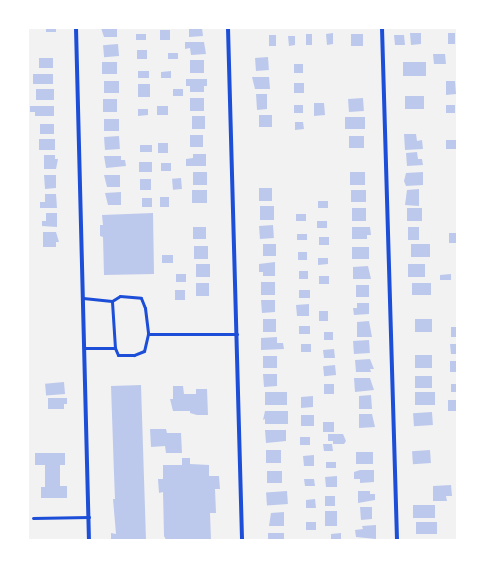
<!DOCTYPE html>
<style>
body{margin:0}
#map{position:relative;width:485px;height:568px;overflow:hidden;background:#f2f2f2;font-family:Inter,sans-serif}
div>[style]{position:absolute}
.building>*{inset:0;background:#bdc9ec;transform-origin:0 0}
.service>*{height:3px;margin:-1.5px;padding:0 1.5px;transform-origin:1.5px;border-radius:1.5px;background:#1d4ed8}
.minor>*{height:4px;margin:-2px;padding:0 2px;transform-origin:2px;border-radius:2px;background:#1d4ed8}
span{translate:-50% -50%;white-space:nowrap;text-align:center;line-height:1.15;-webkit-text-stroke:3.5px #fff;paint-order:stroke}
.frame{position:absolute;inset:0;border:29px solid #fff;pointer-events:none}
</style>
<div id="map">
<div class="building">
<i style="left:46px;top:28px;width:10px;height:4px"></i>
<i style="clip-path:polygon(101px 28px,117px 28px,117px 37px,104px 37px)"></i>
<i style="clip-path:polygon(189px 28px,202px 28px,203px 36px,189px 37px)"></i>
<i style="left:160px;top:30px;width:10px;height:10px"></i>
<i style="clip-path:polygon(333px 33px,333px 44px,327px 45px,326px 34px)"></i>
<i style="clip-path:polygon(410px 33px,421px 33px,421px 44px,411px 45px)"></i>
<i style="left:448px;top:33px;width:7px;height:11px"></i>
<i style="left:136px;top:34px;width:10px;height:6px"></i>
<i style="left:306px;top:34px;width:6px;height:11px"></i>
<i style="left:351px;top:34px;width:12px;height:12px"></i>
<i style="left:269px;top:35px;width:7px;height:11px"></i>
<i style="clip-path:polygon(394px 35px,404px 35px,405px 45px,395px 45px)"></i>
<i style="clip-path:polygon(288px 36px,295px 36px,295px 45px,289px 46px)"></i>
<i style="clip-path:polygon(185px 42px,204px 42px,206px 54px,191px 55px,190px 48px,185px 49px)"></i>
<i style="left:118px;top:44px;width:12px;height:15px;rotate:85deg"></i>
<i style="left:137px;top:50px;width:10px;height:9px"></i>
<i style="left:168px;top:53px;width:10px;height:6px"></i>
<i style="clip-path:polygon(433px 54px,445px 54px,446px 64px,434px 64px)"></i>
<i style="left:268px;top:57px;width:13px;height:13px;rotate:86deg"></i>
<i style="left:39px;top:58px;width:14px;height:10px"></i>
<i style="left:204px;top:60px;width:13px;height:14px;rotate:90deg"></i>
<i style="left:102px;top:62px;width:15px;height:12px"></i>
<i style="left:426px;top:62px;width:14px;height:23px;rotate:90deg"></i>
<i style="left:303px;top:64px;width:9px;height:9px;rotate:90deg"></i>
<i style="left:138px;top:71px;width:11px;height:7px"></i>
<i style="clip-path:polygon(171px 71px,171px 78px,161px 78px,161px 72px)"></i>
<i style="left:33px;top:74px;width:20px;height:10px"></i>
<i style="clip-path:polygon(252px 77px,269px 77px,270px 89px,255px 89px)"></i>
<i style="clip-path:polygon(186px 79px,207px 79px,207px 86px,204px 86px,204px 92px,190px 92px,190px 86px,186px 86px)"></i>
<i style="left:104px;top:81px;width:15px;height:12px"></i>
<i style="clip-path:polygon(446px 81px,455px 81px,456px 94px,446px 95px)"></i>
<i style="left:304px;top:83px;width:10px;height:10px;rotate:90deg"></i>
<i style="left:150px;top:84px;width:13px;height:12px;rotate:90deg"></i>
<i style="left:54px;top:89px;width:11px;height:18px;rotate:90deg"></i>
<i style="left:173px;top:89px;width:10px;height:7px"></i>
<i style="clip-path:polygon(256px 94px,267px 94px,267px 109px,257px 110px)"></i>
<i style="left:424px;top:96px;width:13px;height:19px;rotate:90deg"></i>
<i style="left:190px;top:98px;width:14px;height:13px"></i>
<i style="left:363px;top:98px;width:13px;height:15px;rotate:86deg"></i>
<i style="left:103px;top:99px;width:14px;height:13px"></i>
<i style="clip-path:polygon(314px 103px,324px 103px,325px 115px,314px 116px)"></i>
<i style="left:294px;top:105px;width:9px;height:8px"></i>
<i style="left:455px;top:105px;width:8px;height:9px;rotate:90deg"></i>
<i style="clip-path:polygon(30px 106px,54px 106px,54px 116px,35px 116px,35px 112px,30px 112px)"></i>
<i style="left:157px;top:106px;width:11px;height:9px"></i>
<i style="clip-path:polygon(138px 109px,148px 109px,148px 115px,138px 116px)"></i>
<i style="left:259px;top:115px;width:13px;height:12px"></i>
<i style="left:192px;top:116px;width:13px;height:13px"></i>
<i style="left:365px;top:117px;width:12px;height:20px;rotate:90deg"></i>
<i style="left:104px;top:119px;width:15px;height:12px"></i>
<i style="clip-path:polygon(295px 122px,303px 122px,304px 129px,295px 130px)"></i>
<i style="left:40px;top:124px;width:14px;height:10px"></i>
<i style="clip-path:polygon(404px 134px,416px 134px,417px 141px,422px 140px,423px 149px,405px 150px)"></i>
<i style="left:190px;top:135px;width:13px;height:12px"></i>
<i style="left:119px;top:136px;width:13px;height:15px;rotate:86deg"></i>
<i style="left:349px;top:136px;width:15px;height:12px"></i>
<i style="left:39px;top:139px;width:16px;height:11px"></i>
<i style="left:446px;top:140px;width:10px;height:9px"></i>
<i style="left:158px;top:143px;width:10px;height:10px"></i>
<i style="left:152px;top:145px;width:7px;height:12px;rotate:90deg"></i>
<i style="clip-path:polygon(417px 152px,418px 159px,422px 159px,423px 165px,407px 166px,406px 153px)"></i>
<i style="clip-path:polygon(193px 154px,206px 154px,206px 166px,186px 166px,186px 159px,193px 158px)"></i>
<i style="clip-path:polygon(44px 155px,55px 155px,55px 159px,58px 159px,56px 169px,44px 169px)"></i>
<i style="clip-path:polygon(104px 156px,121px 156px,121px 160px,125px 160px,126px 166px,106px 168px)"></i>
<i style="left:139px;top:162px;width:13px;height:10px"></i>
<i style="left:161px;top:163px;width:10px;height:8px"></i>
<i style="left:193px;top:172px;width:14px;height:13px"></i>
<i style="left:350px;top:172px;width:15px;height:13px"></i>
<i style="clip-path:polygon(423px 172px,423px 185px,406px 186px,404px 181px,406px 173px)"></i>
<i style="clip-path:polygon(44px 175px,56px 175px,56px 188px,45px 189px)"></i>
<i style="clip-path:polygon(104px 175px,120px 175px,120px 187px,107px 187px)"></i>
<i style="left:181px;top:178px;width:11px;height:9px;rotate:85deg"></i>
<i style="left:140px;top:179px;width:11px;height:11px"></i>
<i style="left:259px;top:188px;width:13px;height:13px"></i>
<i style="clip-path:polygon(419px 189px,419px 206px,405px 205px,407px 190px)"></i>
<i style="left:192px;top:190px;width:15px;height:13px"></i>
<i style="left:366px;top:190px;width:12px;height:15px;rotate:90deg"></i>
<i style="clip-path:polygon(121px 192px,121px 205px,108px 205px,105px 193px)"></i>
<i style="clip-path:polygon(45px 194px,56px 194px,57px 208px,40px 208px,40px 202px,45px 202px)"></i>
<i style="left:160px;top:197px;width:9px;height:10px"></i>
<i style="left:142px;top:198px;width:10px;height:9px"></i>
<i style="left:318px;top:201px;width:10px;height:7px"></i>
<i style="left:274px;top:206px;width:14px;height:14px;rotate:90deg"></i>
<i style="left:352px;top:208px;width:14px;height:13px"></i>
<i style="left:407px;top:208px;width:15px;height:13px"></i>
<i style="clip-path:polygon(46px 213px,57px 213px,57px 227px,42px 226px,42px 221px,46px 221px)"></i>
<i style="clip-path:polygon(153px 213px,154px 274px,104px 275px,103px 237px,100px 236px,100px 225px,103px 225px,102px 215px)"></i>
<i style="left:296px;top:214px;width:10px;height:7px"></i>
<i style="left:317px;top:221px;width:10px;height:7px"></i>
<i style="left:273px;top:225px;width:13px;height:14px;rotate:86deg"></i>
<i style="left:206px;top:227px;width:12px;height:13px;rotate:90deg"></i>
<i style="clip-path:polygon(352px 227px,370px 227px,371px 235px,367px 235px,367px 239px,352px 239px)"></i>
<i style="left:408px;top:227px;width:11px;height:13px"></i>
<i style="clip-path:polygon(43px 232px,56px 232px,59px 242px,56px 242px,56px 247px,43px 247px)"></i>
<i style="left:449px;top:233px;width:8px;height:10px"></i>
<i style="left:297px;top:234px;width:10px;height:6px"></i>
<i style="left:319px;top:237px;width:10px;height:8px"></i>
<i style="left:263px;top:244px;width:13px;height:12px"></i>
<i style="left:411px;top:244px;width:19px;height:13px"></i>
<i style="left:194px;top:246px;width:14px;height:13px"></i>
<i style="left:369px;top:247px;width:12px;height:17px;rotate:90deg"></i>
<i style="left:307px;top:252px;width:8px;height:9px;rotate:90deg"></i>
<i style="left:162px;top:255px;width:11px;height:8px"></i>
<i style="clip-path:polygon(318px 258px,328px 258px,328px 264px,318px 265px)"></i>
<i style="clip-path:polygon(275px 262px,275px 276px,263px 276px,263px 272px,259px 272px,259px 264px)"></i>
<i style="left:210px;top:264px;width:13px;height:14px;rotate:90deg"></i>
<i style="left:408px;top:264px;width:17px;height:13px"></i>
<i style="clip-path:polygon(368px 266px,371px 279px,353px 279px,353px 267px)"></i>
<i style="left:299px;top:271px;width:9px;height:8px"></i>
<i style="left:186px;top:274px;width:8px;height:10px;rotate:90deg"></i>
<i style="clip-path:polygon(451px 274px,451px 280px,440px 280px,440px 275px)"></i>
<i style="left:319px;top:276px;width:10px;height:8px"></i>
<i style="left:261px;top:282px;width:14px;height:13px"></i>
<i style="left:196px;top:283px;width:13px;height:13px"></i>
<i style="left:412px;top:283px;width:19px;height:12px"></i>
<i style="left:356px;top:285px;width:13px;height:12px"></i>
<i style="left:185px;top:290px;width:10px;height:10px;rotate:90deg"></i>
<i style="left:299px;top:290px;width:11px;height:8px"></i>
<i style="clip-path:polygon(261px 300px,275px 300px,275px 312px,262px 313px)"></i>
<i style="clip-path:polygon(357px 303px,369px 303px,369px 314px,354px 315px,353px 308px,357px 308px)"></i>
<i style="clip-path:polygon(309px 304px,309px 316px,297px 316px,296px 305px)"></i>
<i style="left:319px;top:311px;width:9px;height:10px"></i>
<i style="left:263px;top:319px;width:13px;height:13px"></i>
<i style="left:432px;top:319px;width:13px;height:17px;rotate:90deg"></i>
<i style="clip-path:polygon(369px 321px,372px 337px,357px 337px,357px 322px)"></i>
<i style="left:310px;top:326px;width:8px;height:11px;rotate:90deg"></i>
<i style="left:451px;top:327px;width:6px;height:10px"></i>
<i style="left:333px;top:332px;width:8px;height:9px;rotate:90deg"></i>
<i style="clip-path:polygon(277px 337px,277px 343px,283px 343px,284px 349px,261px 350px,261px 338px)"></i>
<i style="left:369px;top:340px;width:13px;height:16px;rotate:86deg"></i>
<i style="left:301px;top:344px;width:10px;height:8px"></i>
<i style="clip-path:polygon(450px 344px,457px 344px,457px 354px,451px 354px)"></i>
<i style="clip-path:polygon(334px 349px,335px 358px,324px 358px,323px 350px)"></i>
<i style="left:415px;top:355px;width:17px;height:13px"></i>
<i style="left:263px;top:356px;width:14px;height:12px"></i>
<i style="clip-path:polygon(370px 359px,374px 369px,370px 369px,371px 372px,356px 372px,355px 360px)"></i>
<i style="left:450px;top:361px;width:7px;height:11px"></i>
<i style="left:335px;top:365px;width:10px;height:12px;rotate:84deg"></i>
<i style="clip-path:polygon(263px 374px,277px 374px,277px 386px,264px 387px)"></i>
<i style="left:415px;top:376px;width:17px;height:12px"></i>
<i style="clip-path:polygon(354px 378px,370px 378px,374px 390px,355px 392px)"></i>
<i style="left:64px;top:382px;width:12px;height:19px;rotate:85deg"></i>
<i style="left:324px;top:384px;width:10px;height:10px"></i>
<i style="left:451px;top:384px;width:6px;height:8px"></i>
<i style="clip-path:polygon(141px 385px,146px 540px,111px 540px,111px 533px,116px 534px,113px 499px,115px 499px,114px 474px,111px 386px)"></i>
<i style="clip-path:polygon(173px 386px,183px 386px,184px 394px,196px 394px,196px 389px,207px 389px,208px 415px,197px 415px,190px 413px,190px 411px,173px 411px,170px 399px,173px 399px)"></i>
<i style="left:287px;top:392px;width:13px;height:22px;rotate:90deg"></i>
<i style="left:415px;top:392px;width:20px;height:13px"></i>
<i style="clip-path:polygon(371px 395px,372px 409px,359px 409px,359px 396px)"></i>
<i style="clip-path:polygon(313px 396px,313px 407px,301px 408px,301px 397px)"></i>
<i style="clip-path:polygon(48px 398px,67px 398px,67px 404px,64px 404px,64px 409px,48px 409px)"></i>
<i style="left:448px;top:400px;width:9px;height:11px"></i>
<i style="clip-path:polygon(265px 411px,288px 411px,288px 424px,265px 424px,265px 419px,263px 420px)"></i>
<i style="left:432px;top:412px;width:13px;height:19px;rotate:86deg"></i>
<i style="clip-path:polygon(359px 414px,372px 414px,375px 427px,359px 428px)"></i>
<i style="left:301px;top:415px;width:13px;height:11px"></i>
<i style="left:334px;top:422px;width:10px;height:11px;rotate:90deg"></i>
<i style="clip-path:polygon(150px 429px,166px 429px,167px 433px,181px 433px,182px 453px,166px 453px,165px 446px,151px 447px)"></i>
<i style="clip-path:polygon(265px 430px,286px 430px,286px 441px,266px 443px)"></i>
<i style="clip-path:polygon(328px 434px,343px 434px,346px 441px,344px 444px,333px 444px,333px 441px,328px 441px)"></i>
<i style="left:300px;top:437px;width:10px;height:8px"></i>
<i style="clip-path:polygon(323px 444px,332px 444px,333px 451px,324px 451px)"></i>
<i style="left:266px;top:450px;width:15px;height:13px"></i>
<i style="left:430px;top:450px;width:13px;height:18px;rotate:86deg"></i>
<i style="left:356px;top:452px;width:17px;height:12px"></i>
<i style="clip-path:polygon(35px 453px,65px 453px,65px 465px,60px 465px,60px 486px,67px 486px,67px 498px,41px 498px,41px 487px,45px 487px,45px 465px,35px 465px)"></i>
<i style="clip-path:polygon(314px 455px,314px 466px,304px 466px,303px 456px)"></i>
<i style="clip-path:polygon(182px 458px,190px 458px,190px 464px,209px 465px,209px 476px,219px 476px,220px 489px,215px 489px,216px 513px,210px 513px,211px 540px,166px 540px,164px 536px,163px 492px,159px 493px,158px 479px,163px 479px,163px 465px,182px 465px)"></i>
<i style="left:326px;top:462px;width:10px;height:6px"></i>
<i style="clip-path:polygon(360px 470px,374px 470px,374px 482px,360px 483px,360px 479px,354px 479px,354px 472px)"></i>
<i style="left:267px;top:471px;width:15px;height:12px"></i>
<i style="clip-path:polygon(337px 476px,337px 487px,326px 487px,325px 477px)"></i>
<i style="clip-path:polygon(304px 479px,314px 479px,315px 486px,305px 486px)"></i>
<i style="clip-path:polygon(451px 485px,452px 496px,446px 496px,447px 501px,433px 501px,433px 486px)"></i>
<i style="left:287px;top:491px;width:13px;height:21px;rotate:86deg"></i>
<i style="clip-path:polygon(358px 491px,370px 491px,370px 494px,375px 494px,375px 500px,358px 503px)"></i>
<i style="left:335px;top:496px;width:10px;height:10px;rotate:90deg"></i>
<i style="clip-path:polygon(315px 499px,316px 508px,306px 508px,306px 500px)"></i>
<i style="left:413px;top:505px;width:22px;height:13px"></i>
<i style="clip-path:polygon(360px 507px,372px 507px,372px 519px,361px 520px)"></i>
<i style="left:325px;top:511px;width:12px;height:15px"></i>
<i style="clip-path:polygon(284px 512px,284px 526px,269px 526px,271px 513px)"></i>
<i style="left:306px;top:522px;width:10px;height:8px"></i>
<i style="left:416px;top:522px;width:21px;height:12px"></i>
<i style="clip-path:polygon(376px 525px,376px 539px,356px 537px,355px 530px,363px 529px,362px 526px)"></i>
<i style="left:268px;top:533px;width:16px;height:7px"></i>
<i style="clip-path:polygon(341px 533px,341px 540px,331px 540px,331px 534px)"></i>
</div>
<div class="service">
<i style="left:120px;top:296px;width:21px;rotate:5deg"></i>
<i style="left:141px;top:298px;width:11px;rotate:68deg"></i>
<i style="left:145px;top:308px;width:26px;rotate:83deg"></i>
<i style="left:148px;top:334px;width:17px;rotate:103deg"></i>
<i style="left:144px;top:351px;width:11px;rotate:158deg"></i>
<i style="left:134px;top:355px;width:16px;rotate:180deg"></i>
<i style="left:118px;top:355px;width:8px;rotate:-113deg"></i>
<i style="left:115px;top:348px;width:47px;rotate:-93.7deg"></i>
<i style="left:112px;top:301px;width:9px;rotate:-32deg"></i>
<i style="left:83px;top:298px;width:29px;rotate:6deg"></i>
<i style="left:148px;top:334px;width:89px"></i>
<i style="left:84px;top:348px;width:31px"></i>
<i style="left:33px;top:518px;width:56px;rotate:-1deg"></i>
</div>
<div class="minor">
<i style="left:76px;top:28px;width:512px;rotate:88.55deg"></i>
<i style="left:228px;top:28px;width:512px;rotate:88.43deg"></i>
<i style="left:382px;top:28px;width:512px;rotate:88.32deg"></i>
</div>
<div class="frame"></div>
</div>
